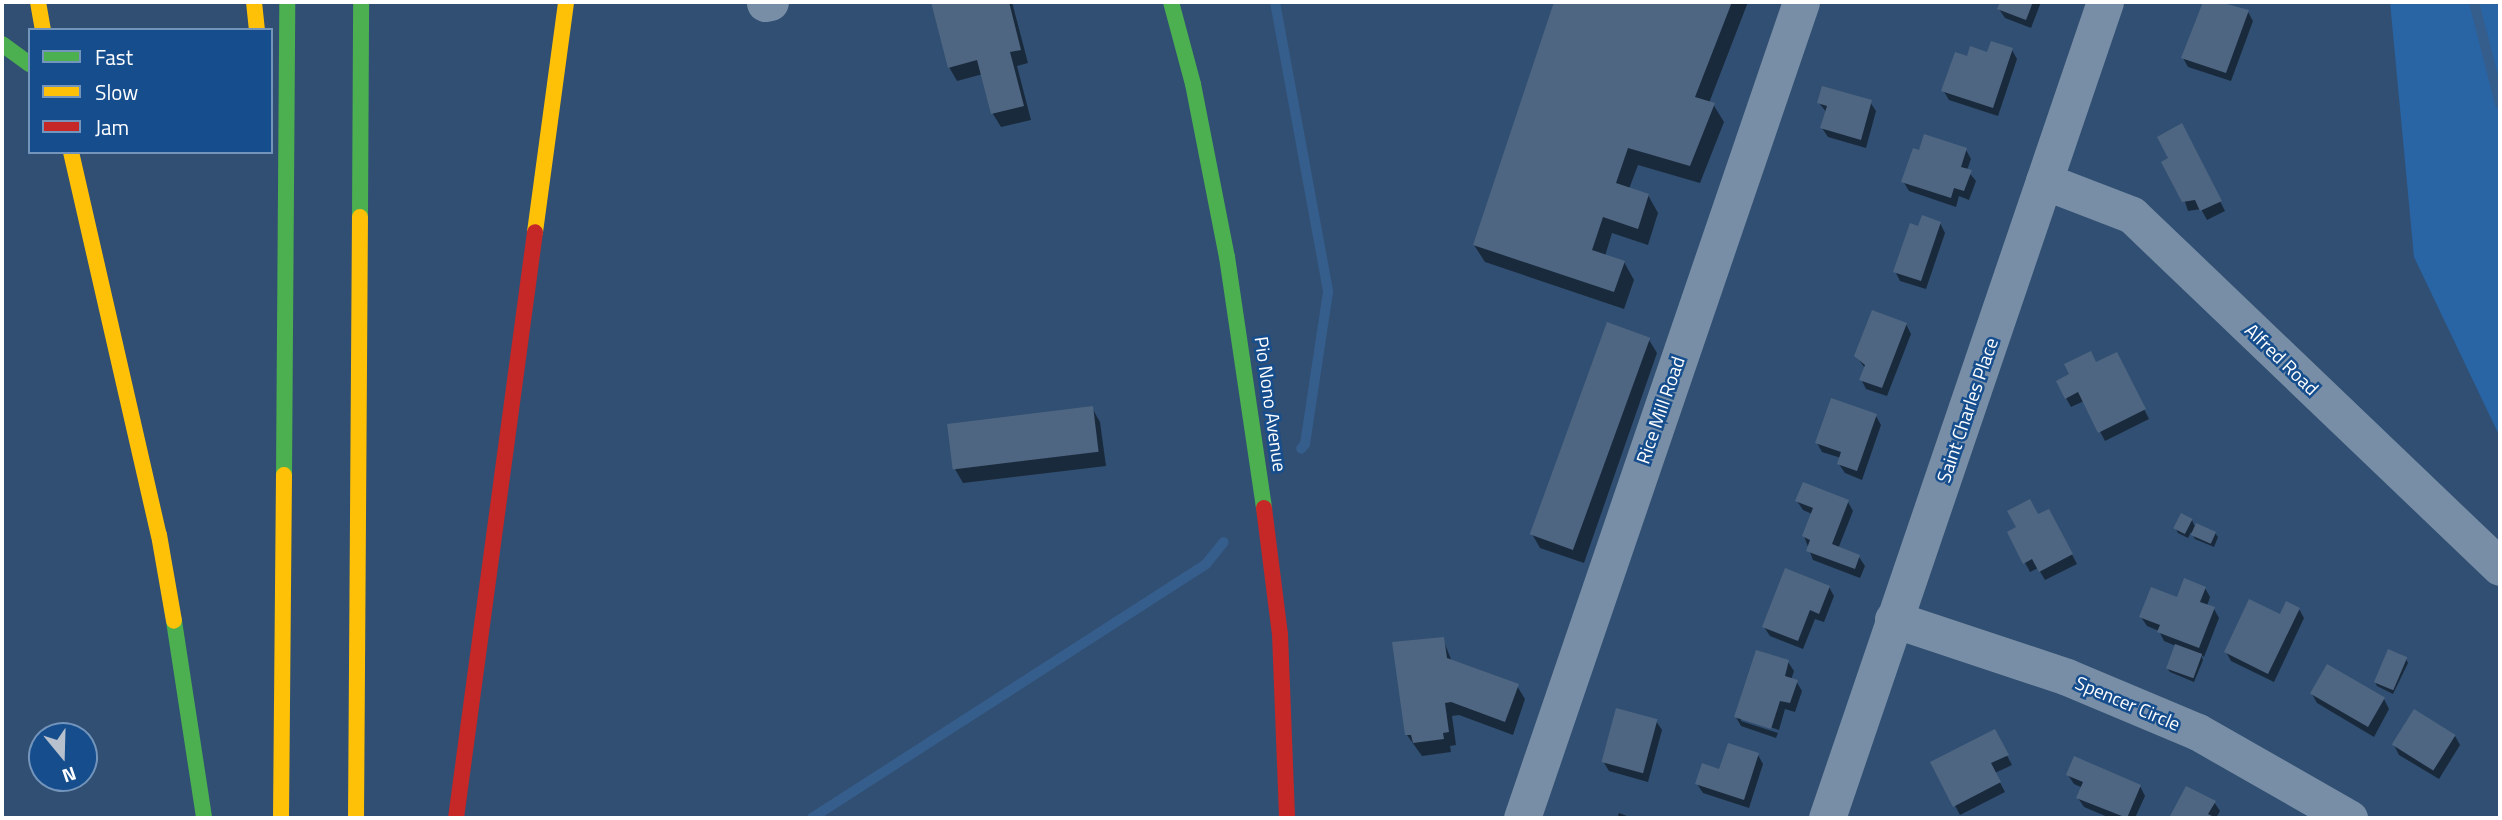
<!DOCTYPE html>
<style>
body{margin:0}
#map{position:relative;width:2502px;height:820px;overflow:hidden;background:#314f72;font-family:"Titillium Web",sans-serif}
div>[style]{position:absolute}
.green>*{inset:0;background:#2964a4}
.shadow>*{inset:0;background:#0007}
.stream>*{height:10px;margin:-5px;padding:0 5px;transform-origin:5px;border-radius:5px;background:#365e8c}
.building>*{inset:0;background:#4e6682;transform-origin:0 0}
.street>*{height:37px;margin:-18.5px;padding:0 18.5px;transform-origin:18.5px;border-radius:18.5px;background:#788ea6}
.fast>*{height:16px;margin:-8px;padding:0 8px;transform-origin:8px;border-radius:8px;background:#4caf50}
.slow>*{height:16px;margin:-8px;padding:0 8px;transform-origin:8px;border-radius:8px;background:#ffc107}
.jam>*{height:16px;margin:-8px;padding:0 8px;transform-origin:8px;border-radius:8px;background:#c62828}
span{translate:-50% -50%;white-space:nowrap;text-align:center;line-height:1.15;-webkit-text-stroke:5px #164d8d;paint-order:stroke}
.street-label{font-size:19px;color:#fff}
.frame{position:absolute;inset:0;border:4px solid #fff;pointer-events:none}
.legend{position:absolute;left:28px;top:28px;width:245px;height:126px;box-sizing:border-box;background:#164d8d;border:2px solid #7394bb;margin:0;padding:9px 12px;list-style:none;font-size:21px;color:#fff}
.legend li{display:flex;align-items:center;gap:14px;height:35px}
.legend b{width:35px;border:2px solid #7394bb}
.north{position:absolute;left:28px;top:722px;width:70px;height:70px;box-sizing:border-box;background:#164d8d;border:2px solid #7394bb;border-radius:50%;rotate:161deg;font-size:19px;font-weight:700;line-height:28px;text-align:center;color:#fff}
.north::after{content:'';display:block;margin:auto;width:24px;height:32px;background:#b7c1ce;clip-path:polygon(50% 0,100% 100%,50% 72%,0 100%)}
</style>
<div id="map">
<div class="green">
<i style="clip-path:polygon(2390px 2px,2500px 2px,2500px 437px,2414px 257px)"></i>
</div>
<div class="shadow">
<i style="clip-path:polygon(933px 2px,1012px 2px,1028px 63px,1017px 66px,1031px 120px,1001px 127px,993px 114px,983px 74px,957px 81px,949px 67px)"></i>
<i style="clip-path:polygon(1556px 2px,1748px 2px,1709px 103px,1713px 104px,1724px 122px,1700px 183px,1638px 165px,1629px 189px,1648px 195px,1658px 213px,1648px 245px,1612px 233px,1605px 256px,1624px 262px,1634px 280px,1624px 309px,1485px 262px,1474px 245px)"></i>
<i style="clip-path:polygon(1994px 2px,2041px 2px,2031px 28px,2005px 18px,1999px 9px,2001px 5px)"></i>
<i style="clip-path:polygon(2205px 2px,2248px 12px,2253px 21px,2231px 81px,2188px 67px,2183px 58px)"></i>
<i style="clip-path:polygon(2012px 50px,2017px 59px,1998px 116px,1949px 100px,1943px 90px,1968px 58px)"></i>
<i style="clip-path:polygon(1870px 102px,1876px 111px,1866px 148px,1828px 137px,1822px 128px,1827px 113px,1819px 103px)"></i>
<i style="clip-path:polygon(2187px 135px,2225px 211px,2207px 220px,2201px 209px,2188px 211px,2171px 159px)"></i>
<i style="clip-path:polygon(1966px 150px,1971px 159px,1967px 170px,1976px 181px,1969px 200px,1959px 196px,1956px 207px,1909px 191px,1903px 181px,1921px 152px)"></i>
<i style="clip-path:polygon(1940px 223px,1945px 233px,1926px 289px,1900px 281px,1895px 271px,1919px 228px)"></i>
<i style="clip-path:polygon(1906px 324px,1911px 334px,1887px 396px,1866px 389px,1861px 379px,1865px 368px,1856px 356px)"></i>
<i style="clip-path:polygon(1649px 340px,1657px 353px,1584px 563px,1540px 548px,1532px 534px)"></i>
<i style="clip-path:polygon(2121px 363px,2149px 419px,2105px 441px,2084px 401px,2071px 407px,2066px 398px)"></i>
<i style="clip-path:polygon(1092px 408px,1100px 422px,1106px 466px,963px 483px,955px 469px,949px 426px)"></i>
<i style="clip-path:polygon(1876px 416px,1881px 425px,1862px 480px,1845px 473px,1839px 464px,1841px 458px,1822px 452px,1817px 443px)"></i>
<i style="clip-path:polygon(1797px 501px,1848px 502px,1853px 511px,1838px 549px,1859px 557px,1865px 566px,1860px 578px,1813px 560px,1804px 536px,1812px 514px,1803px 510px)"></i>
<i style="clip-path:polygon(2038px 517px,2054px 520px,2077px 564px,2045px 580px,2038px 568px,2030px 572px,2009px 533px)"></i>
<i style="clip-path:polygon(2192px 520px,2194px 525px,2215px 533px,2218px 537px,2214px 547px,2195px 539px,2191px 532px,2188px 538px,2178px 533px,2176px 529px)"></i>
<i style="clip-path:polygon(1829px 587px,1834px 596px,1824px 622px,1815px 619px,1803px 649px,1770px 636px,1764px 627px)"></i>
<i style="clip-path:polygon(2205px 588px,2210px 597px,2207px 606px,2214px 609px,2219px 618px,2204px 657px,2201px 655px,2203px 660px,2194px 682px,2170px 672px,2167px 668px,2176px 646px,2164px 641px,2159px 631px,2147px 626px,2141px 617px)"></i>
<i style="clip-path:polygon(2299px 609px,2304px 618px,2274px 682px,2231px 661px,2226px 652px,2280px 616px)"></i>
<i style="clip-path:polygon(1443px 639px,1452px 662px,1517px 686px,1525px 699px,1513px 735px,1459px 715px,1452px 716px,1456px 745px,1450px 746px,1451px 752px,1422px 756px,1407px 735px)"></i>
<i style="clip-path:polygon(2406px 659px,2408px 663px,2393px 694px,2377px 686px,2375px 682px)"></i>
<i style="clip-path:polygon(1788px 662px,1794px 671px,1791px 680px,1796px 681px,1802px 691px,1795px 712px,1785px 709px,1779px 730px,1741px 717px,1741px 721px,1778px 733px,1776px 738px,1741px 726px,1736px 717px)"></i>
<i style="clip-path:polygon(2312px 694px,2384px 699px,2389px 709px,2374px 737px,2317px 703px)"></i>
<i style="clip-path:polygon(1656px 721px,1662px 730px,1648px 782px,1609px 771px,1603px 761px)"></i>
<i style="clip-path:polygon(1994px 731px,2012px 765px,1995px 773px,2005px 792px,1960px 815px,1932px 763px)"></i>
<i style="clip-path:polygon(2455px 736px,2460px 745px,2439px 779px,2399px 755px,2394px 745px)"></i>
<i style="clip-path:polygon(1758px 755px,1763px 764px,1749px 808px,1703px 793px,1697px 784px)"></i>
<i style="clip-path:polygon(2068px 775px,2140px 786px,2145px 796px,2135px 818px,2110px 818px,2084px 807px,2078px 798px,2083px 788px,2074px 784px)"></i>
<i style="clip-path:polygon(2186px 788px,2214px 802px,2220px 811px,2216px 818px,2171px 818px)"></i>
<i style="clip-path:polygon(1619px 813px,1632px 818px,1617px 818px)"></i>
</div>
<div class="stream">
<i style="left:1275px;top:2px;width:295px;rotate:79.6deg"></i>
<i style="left:1328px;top:292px;width:154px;rotate:98.6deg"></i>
<i style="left:1305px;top:444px;width:6px;rotate:129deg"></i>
<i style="left:2474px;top:2px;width:105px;rotate:75.7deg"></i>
<i style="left:812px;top:818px;width:469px;rotate:-32.8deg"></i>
<i style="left:1206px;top:564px;width:28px;rotate:-51deg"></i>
</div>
<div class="building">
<i style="clip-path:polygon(931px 2px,1009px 2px,1021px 50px,1010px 52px,1024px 106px,991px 114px,977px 60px,948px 68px)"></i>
<i style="clip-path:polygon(1554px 2px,1732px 2px,1695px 97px,1715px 103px,1690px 166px,1628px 148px,1616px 183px,1649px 194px,1638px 229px,1603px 217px,1592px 250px,1625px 261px,1614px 292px,1473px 245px)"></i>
<i style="clip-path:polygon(2000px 2px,2033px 2px,2026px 20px,1997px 9px)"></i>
<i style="clip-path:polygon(2203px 2px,2219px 2px,2249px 10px,2226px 73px,2181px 58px)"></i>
<i style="clip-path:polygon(1991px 41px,2013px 48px,1993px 108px,1941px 91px,1955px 52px,1967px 56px,1970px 46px,1987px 52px)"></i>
<i style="clip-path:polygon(1822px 86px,1872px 100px,1861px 140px,1820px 128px,1827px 106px,1817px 103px)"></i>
<i style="clip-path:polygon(2182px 123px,2222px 201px,2200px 211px,2195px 200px,2182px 202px,2161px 162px,2168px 158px,2157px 137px)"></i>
<i style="clip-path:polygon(1924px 134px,1967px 148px,1961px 167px,1972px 170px,1964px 191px,1954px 188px,1951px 198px,1901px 182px,1913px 148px,1919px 150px)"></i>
<i style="clip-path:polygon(1922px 215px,1941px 222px,1921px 281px,1893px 272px,1910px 223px,1918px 226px)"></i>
<i style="clip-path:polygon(1872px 310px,1907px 323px,1882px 388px,1859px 380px,1865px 365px,1854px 356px)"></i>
<i style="left:1607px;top:322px;width:46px;height:226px;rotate:20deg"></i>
<i style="clip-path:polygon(2091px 351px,2096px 362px,2117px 352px,2146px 409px,2098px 433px,2078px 392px,2065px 399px,2056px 381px,2069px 374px,2064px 364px)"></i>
<i style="clip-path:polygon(1831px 398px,1877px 414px,1857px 471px,1837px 464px,1841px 452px,1815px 443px)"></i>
<i style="left:1093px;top:406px;width:46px;height:147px;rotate:83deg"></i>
<i style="clip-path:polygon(1803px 482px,1849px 500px,1832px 544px,1860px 555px,1855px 569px,1806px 551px,1810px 540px,1802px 536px,1813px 508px,1795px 501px)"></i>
<i style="clip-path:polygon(2030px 499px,2038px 514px,2049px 509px,2073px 554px,2039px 572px,2032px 559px,2023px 564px,2007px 532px,2016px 527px,2007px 511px)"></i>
<i style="left:2181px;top:513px;width:13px;height:17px;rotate:27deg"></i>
<i style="left:2196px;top:523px;width:22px;height:13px;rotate:24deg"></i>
<i style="clip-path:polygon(1785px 568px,1830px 586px,1819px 614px,1810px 610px,1798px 641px,1762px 627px)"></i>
<i style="clip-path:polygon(2184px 578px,2206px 587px,2200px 602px,2215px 607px,2199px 648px,2157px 632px,2160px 625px,2139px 617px,2151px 587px,2177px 597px)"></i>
<i style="clip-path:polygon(2249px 599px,2280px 614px,2286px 601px,2300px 608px,2268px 674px,2224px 652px)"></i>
<i style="clip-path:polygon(1444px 637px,1447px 658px,1519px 684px,1505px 722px,1451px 702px,1445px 703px,1449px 732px,1443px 733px,1444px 739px,1413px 743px,1411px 735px,1405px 735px,1392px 642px)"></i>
<i style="left:2175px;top:644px;width:29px;height:26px;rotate:20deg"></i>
<i style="left:2388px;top:649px;width:21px;height:36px;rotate:23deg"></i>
<i style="clip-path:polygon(1756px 650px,1789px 660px,1785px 676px,1798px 680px,1790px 703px,1780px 701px,1771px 729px,1734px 717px)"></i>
<i style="left:2327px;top:664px;width:67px;height:34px;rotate:30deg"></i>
<i style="left:1616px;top:708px;width:43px;height:56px;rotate:15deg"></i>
<i style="left:2414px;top:709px;width:49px;height:42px;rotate:32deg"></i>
<i style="clip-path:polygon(1995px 729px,2009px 755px,1991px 763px,2001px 782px,1953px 807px,1930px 762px)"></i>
<i style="clip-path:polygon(1728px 743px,1759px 753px,1744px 800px,1695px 784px,1702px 763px,1719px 769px)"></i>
<i style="clip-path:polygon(2074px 756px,2141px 785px,2127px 818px,2076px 798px,2083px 782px,2066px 775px)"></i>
<i style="clip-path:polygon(2186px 786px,2216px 801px,2208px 814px,2216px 818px,2169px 818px)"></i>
</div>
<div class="street">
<i style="left:765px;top:3px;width:5px;rotate:-11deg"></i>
<i style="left:2044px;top:181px;width:94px;rotate:21.1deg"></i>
<i style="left:2132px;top:215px;width:509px;rotate:43.73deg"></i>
<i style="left:1893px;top:619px;width:183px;rotate:18.4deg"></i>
<i style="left:2067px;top:677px;width:142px;rotate:22.8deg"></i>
<i style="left:2198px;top:732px;width:174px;rotate:29.7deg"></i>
<i style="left:1522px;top:818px;width:862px;rotate:-71.12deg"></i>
<i style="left:1827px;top:818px;width:862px;rotate:-71.19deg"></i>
</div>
<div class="fast">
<i style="left:1171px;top:2px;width:85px;rotate:75deg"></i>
<i style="left:1193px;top:84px;width:176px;rotate:78.9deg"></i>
<i style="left:1227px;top:257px;width:254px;rotate:81.6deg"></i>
<i style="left:2px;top:44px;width:34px;rotate:36deg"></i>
<i style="left:360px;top:217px;width:215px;rotate:-89.7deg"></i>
<i style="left:284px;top:475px;width:473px;rotate:-89.6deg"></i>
<i style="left:174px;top:621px;width:199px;rotate:81.3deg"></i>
</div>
<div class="slow">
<i style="left:38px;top:2px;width:28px;rotate:80deg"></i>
<i style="left:254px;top:2px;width:28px;rotate:84deg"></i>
<i style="left:71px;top:152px;width:393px;rotate:77.1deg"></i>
<i style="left:159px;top:535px;width:87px;rotate:80.1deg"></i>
<i style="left:535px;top:232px;width:232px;rotate:-82.3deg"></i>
<i style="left:281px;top:818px;width:343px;rotate:-89.5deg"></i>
<i style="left:356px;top:818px;width:601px;rotate:-89.62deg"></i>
</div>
<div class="jam">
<i style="left:1264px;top:508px;width:127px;rotate:82.8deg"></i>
<i style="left:1280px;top:634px;width:184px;rotate:87.8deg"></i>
<i style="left:456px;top:818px;width:591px;rotate:-82.32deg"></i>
</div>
<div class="street-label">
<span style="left:2282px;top:359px;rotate:44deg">Alfred Road</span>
<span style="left:1271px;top:404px;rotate:82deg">Pio Nono Avenue</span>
<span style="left:1660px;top:410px;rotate:-71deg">Rice Mill Road</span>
<span style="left:1967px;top:410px;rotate:-71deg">Saint Charles Place</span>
<span style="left:2128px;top:703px;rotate:23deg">Spencer Circle</span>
</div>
<div class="frame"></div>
<ul class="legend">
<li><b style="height:9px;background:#4caf50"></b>Fast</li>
<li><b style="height:9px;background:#ffc107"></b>Slow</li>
<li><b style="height:9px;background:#c62828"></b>Jam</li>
</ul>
<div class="north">N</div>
</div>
